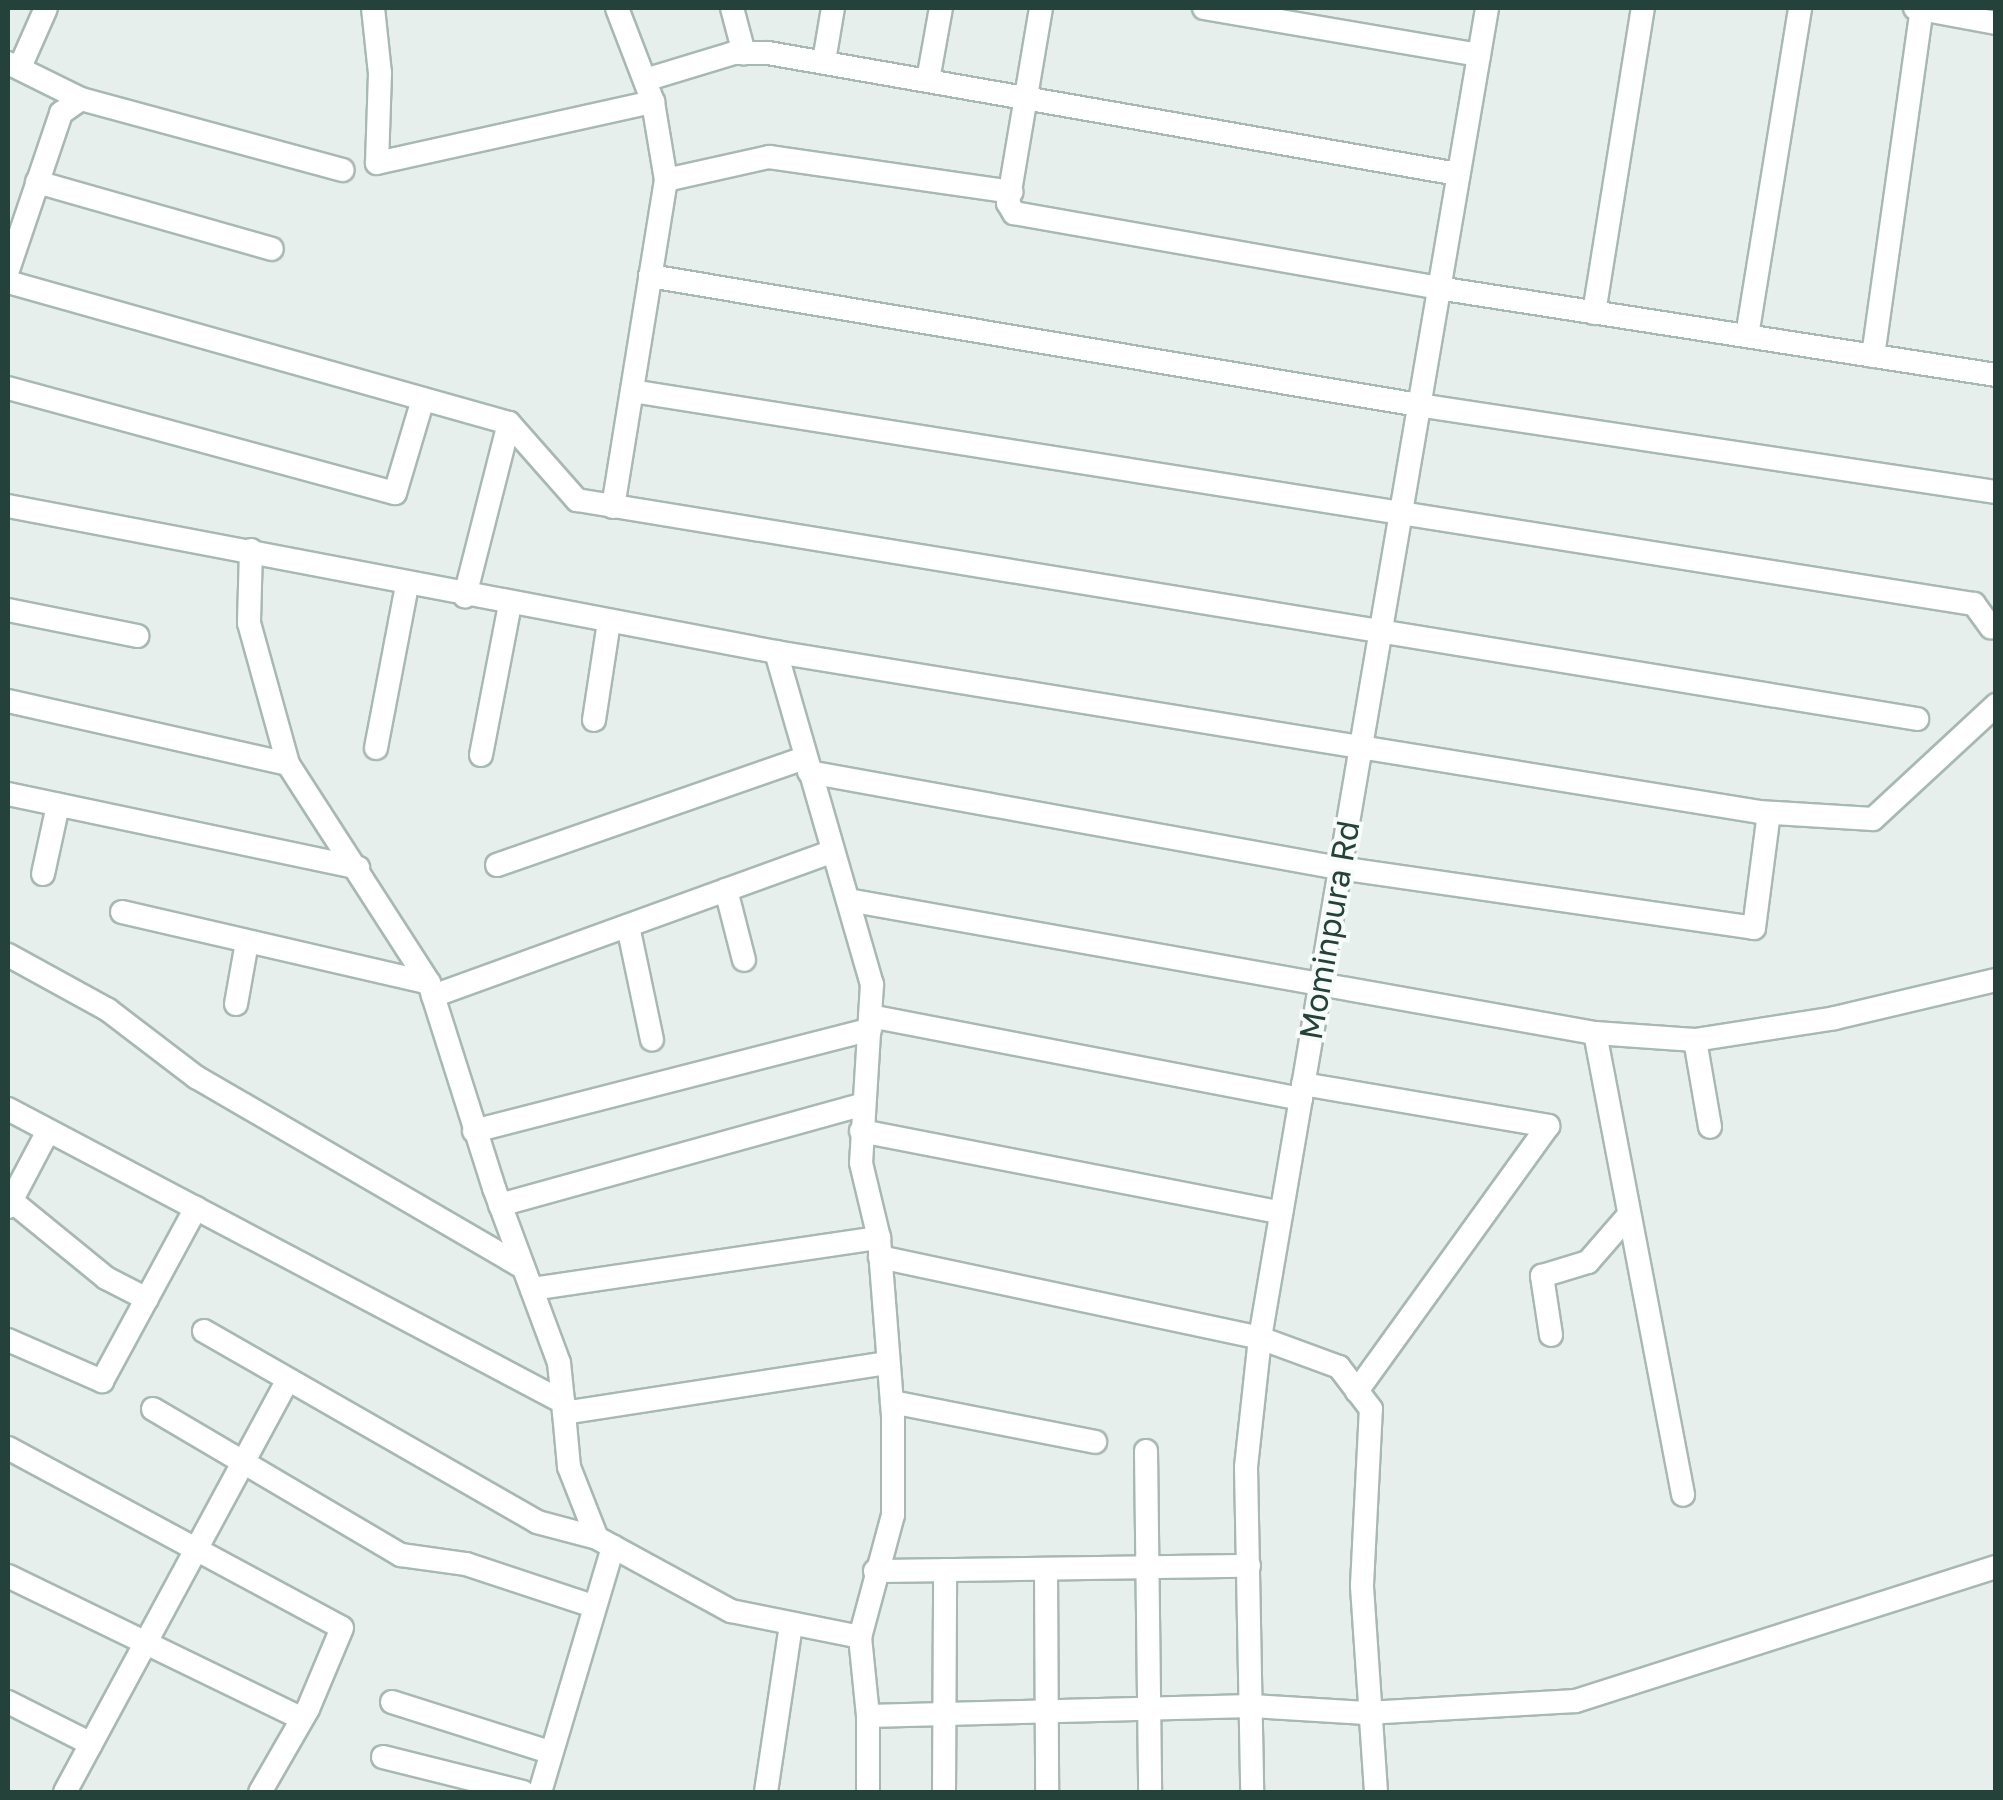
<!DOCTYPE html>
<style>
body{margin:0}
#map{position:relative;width:2003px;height:1800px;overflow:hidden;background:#e6efeb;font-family:"Golos Text",sans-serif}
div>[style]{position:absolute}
.roads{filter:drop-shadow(2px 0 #a8b8b2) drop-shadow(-2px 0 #a8b8b2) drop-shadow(0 2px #a8b8b2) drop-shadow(0 -2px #a8b8b2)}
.minor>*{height:22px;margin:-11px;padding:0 11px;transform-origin:11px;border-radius:11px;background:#fff}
span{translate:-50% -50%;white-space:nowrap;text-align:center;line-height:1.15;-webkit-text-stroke:8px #f7fbf9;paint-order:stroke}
.street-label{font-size:32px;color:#24423a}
.frame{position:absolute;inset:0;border:10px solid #24423a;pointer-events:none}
</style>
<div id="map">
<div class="roads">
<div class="minor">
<i style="left:373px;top:8px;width:65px;rotate:83.9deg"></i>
<i style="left:380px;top:73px;width:90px;rotate:91.9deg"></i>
<i style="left:377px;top:163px;width:283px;rotate:-12.5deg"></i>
<i style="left:732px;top:8px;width:47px;rotate:75.1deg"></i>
<i style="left:1041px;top:8px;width:198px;rotate:99.6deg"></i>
<i style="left:1008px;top:203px;width:12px;rotate:59deg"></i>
<i style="left:1014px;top:213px;width:431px;rotate:10deg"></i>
<i style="left:1438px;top:288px;width:565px;rotate:8.86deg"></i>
<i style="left:1204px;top:8px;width:279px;rotate:9.7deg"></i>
<i style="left:1915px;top:8px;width:82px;rotate:10.5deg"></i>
<i style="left:824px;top:61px;width:54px;rotate:-80.4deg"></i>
<i style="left:8px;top:63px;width:81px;rotate:26.3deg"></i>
<i style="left:20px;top:67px;width:64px;rotate:-66.2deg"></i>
<i style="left:645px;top:80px;width:93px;rotate:-16.9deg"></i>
<i style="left:734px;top:53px;width:34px"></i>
<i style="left:768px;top:53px;width:701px;rotate:9.95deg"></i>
<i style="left:928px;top:80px;width:73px;rotate:-79.8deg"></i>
<i style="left:666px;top:180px;width:106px;rotate:-12.6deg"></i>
<i style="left:769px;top:157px;width:245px;rotate:8.2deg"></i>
<i style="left:37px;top:182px;width:244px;rotate:15.9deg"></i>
<i style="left:8px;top:270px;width:166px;rotate:-71.3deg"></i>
<i style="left:61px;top:113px;width:24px;rotate:-35deg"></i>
<i style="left:81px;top:99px;width:271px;rotate:15.2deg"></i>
<i style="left:650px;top:276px;width:779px;rotate:9.53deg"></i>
<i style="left:1418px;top:405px;width:585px;rotate:8.56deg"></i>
<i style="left:8px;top:282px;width:520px;rotate:15.72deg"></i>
<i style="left:509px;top:423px;width:179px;rotate:104.3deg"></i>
<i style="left:1594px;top:313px;width:309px;rotate:-80.9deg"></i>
<i style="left:1747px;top:336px;width:332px;rotate:-80.8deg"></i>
<i style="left:1873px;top:356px;width:351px;rotate:-82deg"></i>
<i style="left:8px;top:388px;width:401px;rotate:15.2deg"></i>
<i style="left:395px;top:493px;width:98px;rotate:-73.4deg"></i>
<i style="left:632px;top:391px;width:1359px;rotate:9.02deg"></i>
<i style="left:1974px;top:604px;width:29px;rotate:54deg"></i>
<i style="left:509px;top:423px;width:103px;rotate:48.6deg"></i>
<i style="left:577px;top:500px;width:1358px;rotate:9.28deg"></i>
<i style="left:8px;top:506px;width:782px;rotate:10.76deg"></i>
<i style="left:776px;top:652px;width:996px;rotate:9.24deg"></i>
<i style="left:1759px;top:812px;width:114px;rotate:3.5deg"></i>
<i style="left:1873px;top:819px;width:168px;rotate:-42.8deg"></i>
<i style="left:613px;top:507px;width:331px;rotate:-80.8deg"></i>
<i style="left:666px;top:180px;width:79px;rotate:-99.5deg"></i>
<i style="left:653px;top:102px;width:101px;rotate:-111deg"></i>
<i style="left:251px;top:550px;width:73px;rotate:91.6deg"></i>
<i style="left:249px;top:623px;width:146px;rotate:74.5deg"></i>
<i style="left:288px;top:764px;width:260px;rotate:57.2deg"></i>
<i style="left:429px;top:983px;width:215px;rotate:72.4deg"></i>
<i style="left:494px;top:1188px;width:187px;rotate:69.6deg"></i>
<i style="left:559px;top:1363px;width:39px;rotate:84deg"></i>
<i style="left:8px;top:610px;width:132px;rotate:11.4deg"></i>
<i style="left:776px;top:652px;width:346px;rotate:73.9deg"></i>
<i style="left:872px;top:984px;width:179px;rotate:93.5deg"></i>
<i style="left:861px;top:1163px;width:77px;rotate:76.5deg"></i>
<i style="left:879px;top:1238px;width:179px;rotate:85.5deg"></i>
<i style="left:893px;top:1416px;width:99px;rotate:90deg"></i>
<i style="left:893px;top:1515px;width:126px;rotate:105.1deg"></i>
<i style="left:8px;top:701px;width:287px;rotate:12.7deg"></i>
<i style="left:594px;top:720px;width:99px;rotate:-81.3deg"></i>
<i style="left:376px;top:748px;width:166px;rotate:-79.2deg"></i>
<i style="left:481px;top:755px;width:154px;rotate:-79.1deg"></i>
<i style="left:809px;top:772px;width:539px;rotate:10.27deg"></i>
<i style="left:1339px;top:868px;width:419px;rotate:8.2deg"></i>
<i style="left:1754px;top:928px;width:116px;rotate:-82.6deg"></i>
<i style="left:8px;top:794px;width:358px;rotate:11.9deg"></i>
<i style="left:497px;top:865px;width:326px;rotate:-19.2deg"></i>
<i style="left:43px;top:874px;width:71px;rotate:-77.7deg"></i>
<i style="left:726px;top:890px;width:72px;rotate:75.6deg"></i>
<i style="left:848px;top:900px;width:759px;rotate:10.1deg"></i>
<i style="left:1595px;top:1033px;width:100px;rotate:4deg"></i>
<i style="left:1695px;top:1040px;width:142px;rotate:-8.9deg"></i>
<i style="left:1835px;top:1018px;width:165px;rotate:-13.3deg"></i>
<i style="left:122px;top:912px;width:315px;rotate:13deg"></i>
<i style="left:628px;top:926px;width:116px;rotate:78.1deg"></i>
<i style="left:8px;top:955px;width:114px;rotate:28.8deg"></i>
<i style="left:108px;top:1010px;width:111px;rotate:37.3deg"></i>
<i style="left:196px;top:1077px;width:378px;rotate:30.2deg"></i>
<i style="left:433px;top:996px;width:425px;rotate:-19.9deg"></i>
<i style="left:236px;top:1004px;width:63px;rotate:-79.9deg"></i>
<i style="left:870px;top:1016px;width:439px;rotate:10.9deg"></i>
<i style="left:1595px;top:1033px;width:470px;rotate:79.2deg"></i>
<i style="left:1695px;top:1040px;width:88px;rotate:80.2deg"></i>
<i style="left:1303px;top:1084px;width:249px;rotate:9.7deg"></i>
<i style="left:1548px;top:1126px;width:327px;rotate:125.8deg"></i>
<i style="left:8px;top:1109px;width:628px;rotate:27.83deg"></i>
<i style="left:563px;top:1402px;width:65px;rotate:84.7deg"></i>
<i style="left:569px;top:1467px;width:76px;rotate:68.5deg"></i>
<i style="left:597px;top:1538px;width:153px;rotate:28.6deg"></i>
<i style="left:731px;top:1611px;width:132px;rotate:11.4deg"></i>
<i style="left:860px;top:1637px;width:79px;rotate:84.2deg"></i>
<i style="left:868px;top:1716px;width:384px;rotate:-1.5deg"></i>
<i style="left:1252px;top:1706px;width:114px;rotate:3.5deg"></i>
<i style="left:1366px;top:1713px;width:210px;rotate:-3.3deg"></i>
<i style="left:1576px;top:1701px;width:441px;rotate:-17.7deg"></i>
<i style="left:474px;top:1131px;width:409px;rotate:-14.4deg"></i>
<i style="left:861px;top:1131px;width:428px;rotate:11deg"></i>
<i style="left:8px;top:1198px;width:127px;rotate:39.2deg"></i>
<i style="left:106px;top:1278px;width:46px;rotate:27.1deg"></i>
<i style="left:500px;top:1205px;width:377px;rotate:-15.5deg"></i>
<i style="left:8px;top:1207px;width:86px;rotate:-62.2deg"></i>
<i style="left:880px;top:1257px;width:389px;rotate:12deg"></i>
<i style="left:1260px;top:1338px;width:130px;rotate:96.2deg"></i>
<i style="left:1246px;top:1467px;width:325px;rotate:88.9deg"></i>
<i style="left:532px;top:1289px;width:351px;rotate:-8.4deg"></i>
<i style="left:204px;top:1331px;width:384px;rotate:29.8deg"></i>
<i style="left:537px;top:1522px;width:62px;rotate:14.9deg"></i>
<i style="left:1551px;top:1335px;width:60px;rotate:-98.7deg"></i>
<i style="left:1542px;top:1276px;width:48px;rotate:-16.9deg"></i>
<i style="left:1588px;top:1262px;width:61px;rotate:-49deg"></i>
<i style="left:8px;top:1340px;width:103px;rotate:23.6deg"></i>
<i style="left:102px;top:1381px;width:197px;rotate:-61.5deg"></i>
<i style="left:892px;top:1402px;width:207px;rotate:11.1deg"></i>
<i style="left:153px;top:1409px;width:288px;rotate:30.5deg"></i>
<i style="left:401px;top:1555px;width:66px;rotate:7.9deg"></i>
<i style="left:466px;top:1564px;width:134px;rotate:18.3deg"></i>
<i style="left:564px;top:1413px;width:328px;rotate:-8.8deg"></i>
<i style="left:8px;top:1448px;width:379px;rotate:28.3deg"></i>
<i style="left:342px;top:1628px;width:88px;rotate:112.8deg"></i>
<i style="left:308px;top:1709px;width:96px;rotate:120deg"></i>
<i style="left:1146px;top:1451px;width:341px;rotate:89.3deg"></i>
<i style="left:1046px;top:1569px;width:223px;rotate:89.7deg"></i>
<i style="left:875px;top:1571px;width:374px;rotate:-0.8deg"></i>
<i style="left:8px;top:1576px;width:325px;rotate:25.9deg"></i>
<i style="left:8px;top:1702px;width:93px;rotate:26.8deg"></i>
<i style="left:392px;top:1702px;width:166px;rotate:17.6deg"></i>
<i style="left:868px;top:1716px;width:76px;rotate:90deg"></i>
<i style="left:383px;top:1757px;width:144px;rotate:14deg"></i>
<i style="left:65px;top:1792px;width:468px;rotate:-61.6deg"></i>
<i style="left:540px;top:1792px;width:256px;rotate:-73.4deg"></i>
<i style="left:766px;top:1792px;width:170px;rotate:-81.5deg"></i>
<i style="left:944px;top:1792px;width:222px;rotate:-89.7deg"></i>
<i style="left:1376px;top:1792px;width:207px;rotate:-93.9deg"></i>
<i style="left:1362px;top:1585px;width:176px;rotate:-87.1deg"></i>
<i style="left:1371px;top:1409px;width:53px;rotate:-127.3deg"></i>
<i style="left:1339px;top:1367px;width:84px;rotate:-159.8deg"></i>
<i style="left:1260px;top:1338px;width:1349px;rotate:-80.31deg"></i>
</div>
</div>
<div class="street-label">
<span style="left:1329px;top:930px;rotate:-80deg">Mominpura Rd</span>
</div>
<div class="frame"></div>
</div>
